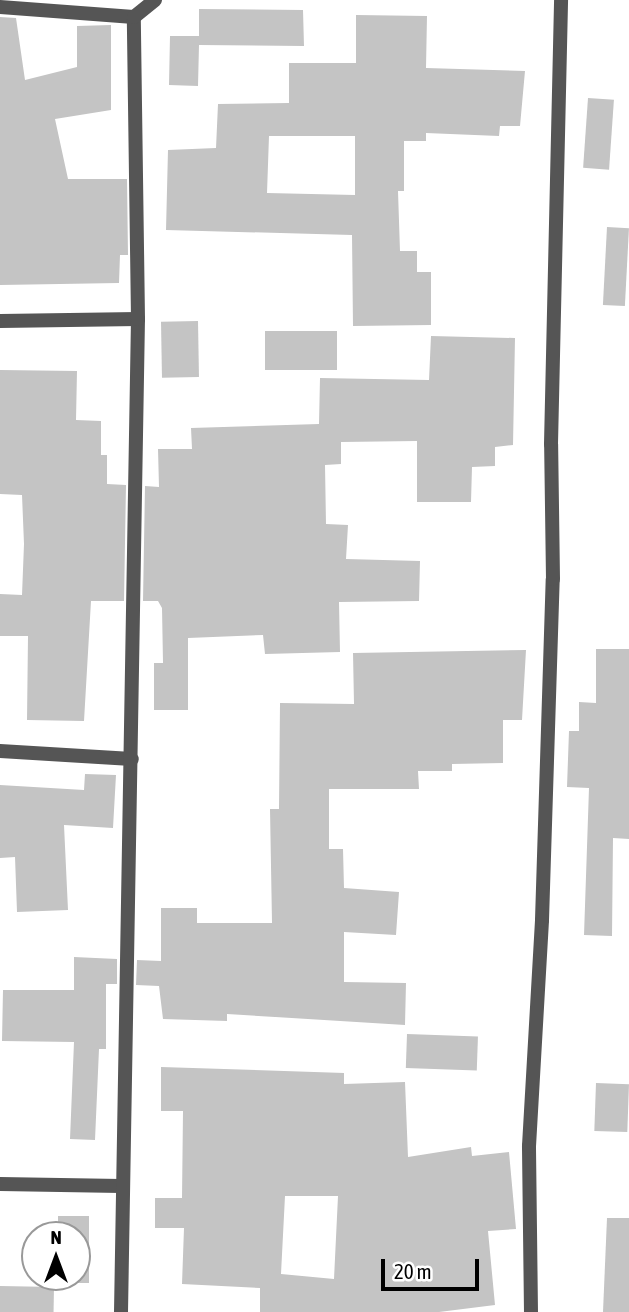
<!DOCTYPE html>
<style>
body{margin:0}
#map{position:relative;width:629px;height:1312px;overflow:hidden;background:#fff;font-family:"Asap Condensed",sans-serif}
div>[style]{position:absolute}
.building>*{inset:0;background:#c4c4c4;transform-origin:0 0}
.minor>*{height:14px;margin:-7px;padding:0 7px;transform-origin:7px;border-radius:7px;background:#555}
span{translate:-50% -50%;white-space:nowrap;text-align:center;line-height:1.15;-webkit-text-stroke:5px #fff;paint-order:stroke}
.north{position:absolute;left:21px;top:1221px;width:70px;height:70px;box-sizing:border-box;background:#fff;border:2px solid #999;border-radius:50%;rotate:0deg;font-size:19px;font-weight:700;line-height:28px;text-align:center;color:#000}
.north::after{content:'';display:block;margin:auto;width:24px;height:32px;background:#000;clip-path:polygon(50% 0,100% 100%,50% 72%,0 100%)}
.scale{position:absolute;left:381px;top:1259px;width:98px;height:32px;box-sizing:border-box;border:4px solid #000;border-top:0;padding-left:9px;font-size:21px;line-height:24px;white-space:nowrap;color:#000;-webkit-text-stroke:5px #fff;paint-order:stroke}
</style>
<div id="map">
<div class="building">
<i style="clip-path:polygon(199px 9px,303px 10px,304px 46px,199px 45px,198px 86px,169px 85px,170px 36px,199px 36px)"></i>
<i style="clip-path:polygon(evenodd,356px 15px,427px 16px,426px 68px,525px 71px,520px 126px,500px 126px,499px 136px,426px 133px,426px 141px,404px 141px,404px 191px,398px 191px,400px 251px,417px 251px,417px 272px,431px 272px,431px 325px,353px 326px,352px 235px,166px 230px,168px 150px,216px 148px,218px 104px,289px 103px,289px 63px,356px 63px,356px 15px,269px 136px,355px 136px,355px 195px,267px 193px,269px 136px)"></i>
<i style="clip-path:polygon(0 17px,16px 18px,25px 80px,77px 67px,77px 26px,111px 25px,111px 110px,55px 119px,68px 179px,127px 179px,128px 255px,120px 255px,119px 283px,0 285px)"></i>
<i style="left:588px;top:98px;width:26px;height:70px;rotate:4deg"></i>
<i style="left:607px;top:227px;width:22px;height:78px;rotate:3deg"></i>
<i style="left:198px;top:321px;width:56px;height:37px;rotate:89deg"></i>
<i style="left:265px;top:331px;width:72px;height:39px"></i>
<i style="clip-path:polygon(431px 336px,515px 338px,513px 445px,495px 447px,495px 466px,472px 467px,471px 502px,417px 502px,417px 441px,341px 442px,341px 464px,325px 465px,326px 524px,348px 525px,346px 559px,420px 561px,419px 601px,339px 602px,340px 652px,265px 654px,263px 635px,188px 638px,188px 710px,154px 710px,154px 663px,163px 663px,162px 608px,158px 601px,143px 601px,145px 486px,159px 487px,158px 449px,192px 449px,191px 428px,319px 424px,320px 378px,429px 380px)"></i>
<i style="clip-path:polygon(0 370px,77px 371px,76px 420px,101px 421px,101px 455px,107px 455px,107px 484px,126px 485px,124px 601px,91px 601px,84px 721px,27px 720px,28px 636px,0 636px,0 594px,22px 595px,24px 544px,22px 495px,0 494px)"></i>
<i style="clip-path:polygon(596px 649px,629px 649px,629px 839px,613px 838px,612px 936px,584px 935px,589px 788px,567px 787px,569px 731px,579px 731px,579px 702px,596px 703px)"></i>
<i style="clip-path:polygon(526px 650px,522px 720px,503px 720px,503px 763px,452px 764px,452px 771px,418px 771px,419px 789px,329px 789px,329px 849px,343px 849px,344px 888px,399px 892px,396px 935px,344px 932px,344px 982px,406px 983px,405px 1025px,227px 1014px,227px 1021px,163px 1019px,159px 986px,136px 985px,137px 960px,161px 961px,161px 908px,197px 908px,197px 923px,272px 923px,270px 809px,279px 809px,280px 703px,354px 704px,353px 653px)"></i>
<i style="clip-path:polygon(85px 774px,116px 775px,113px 828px,64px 825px,68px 910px,17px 912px,15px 857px,0 858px,0 785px,84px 790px)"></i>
<i style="clip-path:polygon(74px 957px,117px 959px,117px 984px,106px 984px,106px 1049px,99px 1049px,95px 1140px,70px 1139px,74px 1042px,2px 1041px,3px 990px,74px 990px)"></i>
<i style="left:407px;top:1034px;width:71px;height:34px;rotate:2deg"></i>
<i style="clip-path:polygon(evenodd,161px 1067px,344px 1073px,344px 1084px,405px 1082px,408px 1157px,471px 1147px,472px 1156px,509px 1152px,516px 1229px,488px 1231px,495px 1305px,439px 1312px,260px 1312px,260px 1288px,182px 1284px,184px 1228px,155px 1228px,155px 1198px,182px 1198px,183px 1111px,161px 1111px,161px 1067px,285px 1196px,338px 1196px,334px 1279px,281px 1274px,285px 1196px)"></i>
<i style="left:596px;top:1083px;width:33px;height:48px;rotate:2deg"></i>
<i style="clip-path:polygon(58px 1216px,89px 1216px,89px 1283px,58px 1283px,58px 1277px,77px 1277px,77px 1235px,58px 1235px)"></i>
<i style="clip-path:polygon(607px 1218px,629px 1218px,629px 1312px,603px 1312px)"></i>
<i style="left:0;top:1286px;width:54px;height:26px;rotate:1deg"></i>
</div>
<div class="minor">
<i style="left:0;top:7px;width:134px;rotate:4.3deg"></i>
<i style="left:0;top:321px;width:138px;rotate:-0.8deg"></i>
<i style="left:0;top:751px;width:132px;rotate:3.5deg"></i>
<i style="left:0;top:1184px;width:121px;rotate:0.9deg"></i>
<i style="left:121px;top:1312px;width:993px;rotate:-89.02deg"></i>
<i style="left:138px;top:319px;width:302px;rotate:-90.8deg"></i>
<i style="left:134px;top:17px;width:27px;rotate:-39deg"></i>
<i style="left:531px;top:1312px;width:166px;rotate:-90.7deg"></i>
<i style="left:529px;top:1146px;width:226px;rotate:-86.7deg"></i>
<i style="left:542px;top:920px;width:341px;rotate:-88.2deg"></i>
<i style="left:553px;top:579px;width:135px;rotate:-90.8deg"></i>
<i style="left:551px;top:444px;width:444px;rotate:-88.7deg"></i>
</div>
<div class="north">N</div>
<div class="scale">20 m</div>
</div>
